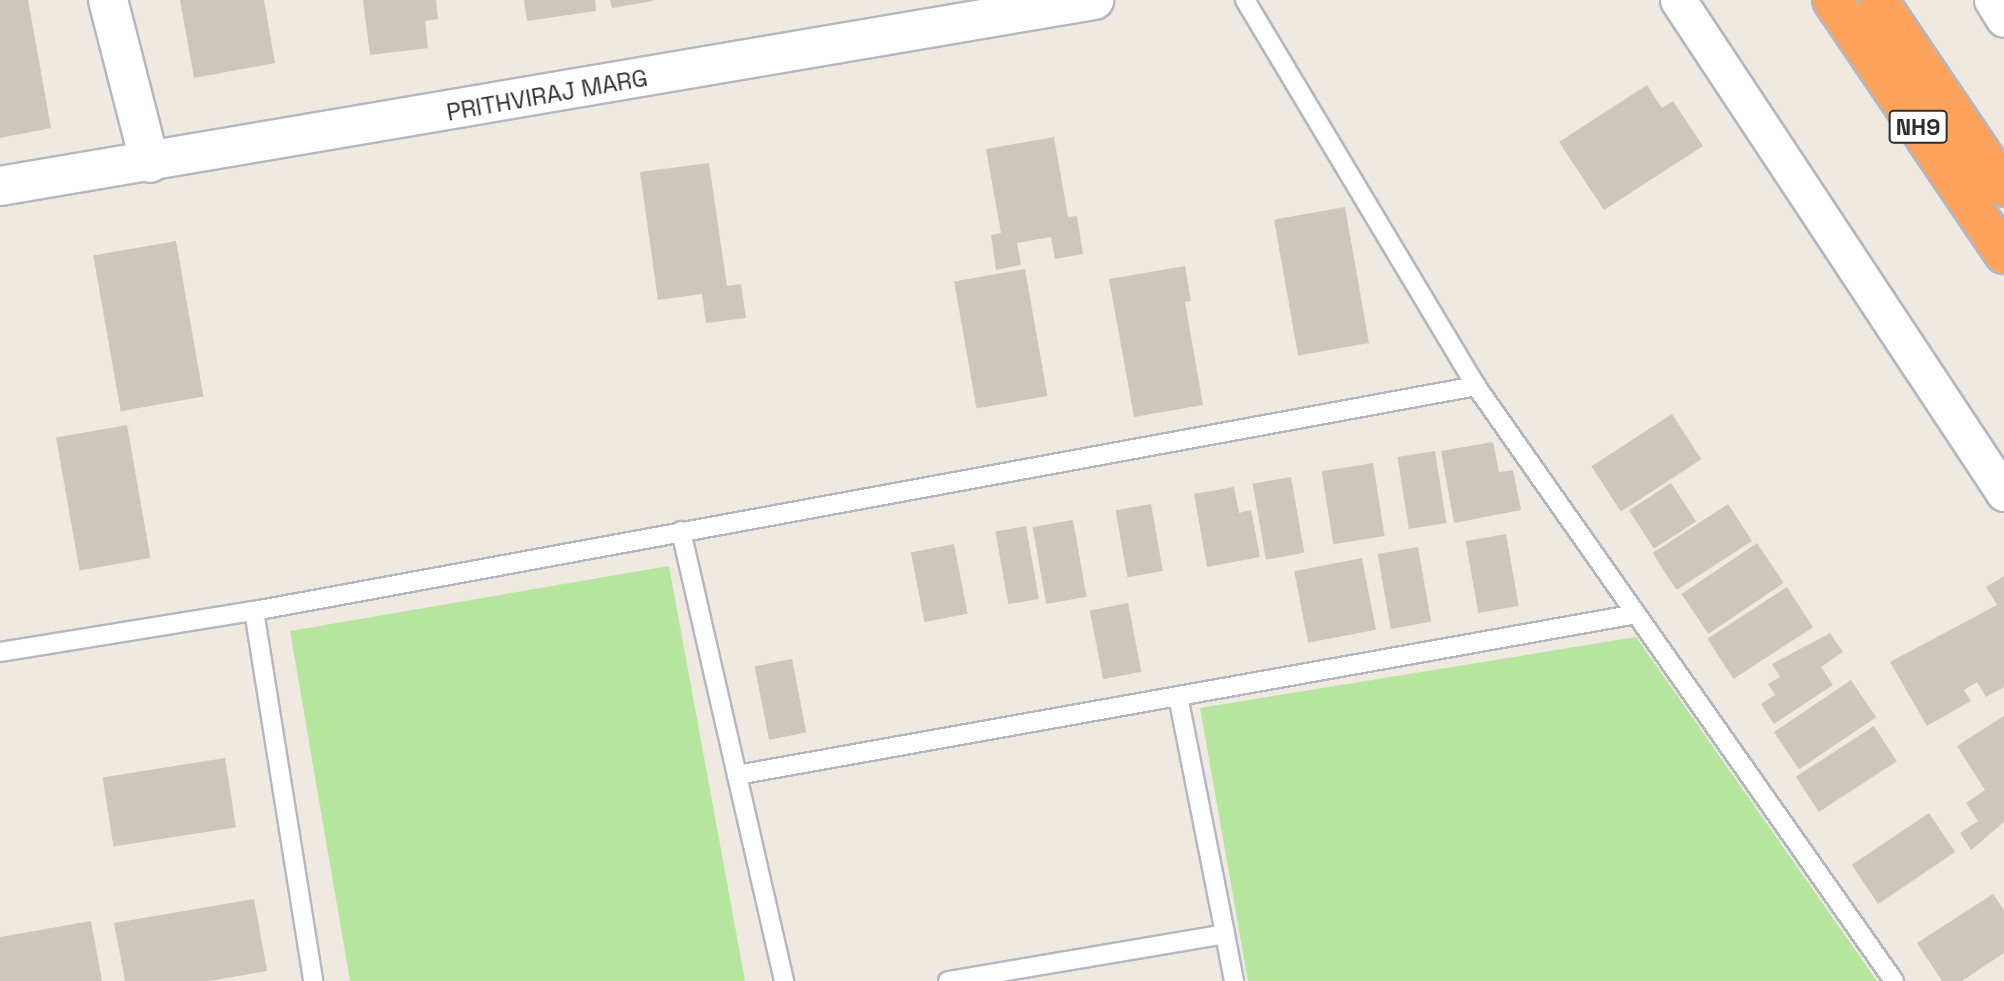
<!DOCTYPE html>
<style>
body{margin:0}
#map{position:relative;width:2004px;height:981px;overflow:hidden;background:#efe9e1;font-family:"Space Grotesk",sans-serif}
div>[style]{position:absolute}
.green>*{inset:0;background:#b6e59e}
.building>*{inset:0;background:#cbc7bf;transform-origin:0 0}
.roads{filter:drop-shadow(2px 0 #b4b7c1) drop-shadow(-2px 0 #b4b7c1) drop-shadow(0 2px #b4b7c1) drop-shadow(0 -2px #b4b7c1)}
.lane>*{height:18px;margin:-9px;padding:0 9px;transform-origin:9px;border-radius:9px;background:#fff}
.street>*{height:35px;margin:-17.5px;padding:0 17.5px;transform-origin:17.5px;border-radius:17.5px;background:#fff}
.secondary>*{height:38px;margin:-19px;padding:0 19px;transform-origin:19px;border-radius:19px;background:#fff}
.highway>*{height:38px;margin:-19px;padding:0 19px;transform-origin:19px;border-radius:19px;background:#ffa35c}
span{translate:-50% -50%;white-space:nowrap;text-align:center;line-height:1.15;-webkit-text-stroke:6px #fff;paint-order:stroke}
.shield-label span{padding:2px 5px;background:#fff;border:2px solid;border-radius:5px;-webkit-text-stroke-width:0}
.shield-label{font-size:23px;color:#2e2e2e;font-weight:700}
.street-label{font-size:24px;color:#2e2e2e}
</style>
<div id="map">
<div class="green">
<i style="clip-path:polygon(669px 566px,745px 981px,350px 981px,290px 631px)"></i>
<i style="clip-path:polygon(1636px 637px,1877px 981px,1248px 981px,1200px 708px)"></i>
</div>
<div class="building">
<i style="clip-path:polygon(0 0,28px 0,51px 128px,0 138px)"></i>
<i style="clip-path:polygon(180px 0,264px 0,275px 63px,194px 78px)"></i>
<i style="clip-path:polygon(363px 0,436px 0,438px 19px,425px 21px,428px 48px,370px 55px)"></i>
<i style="clip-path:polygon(524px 0,595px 0,596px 11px,527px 21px)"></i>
<i style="clip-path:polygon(610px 0,653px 0,653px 1px,612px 8px)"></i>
<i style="clip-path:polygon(1647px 85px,1662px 108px,1673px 101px,1703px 146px,1604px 210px,1559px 142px)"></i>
<i style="clip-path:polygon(1054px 137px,1068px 217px,1077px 216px,1083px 254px,1055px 259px,1051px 237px,1017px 243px,1021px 265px,996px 270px,991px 235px,1001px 233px,986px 149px)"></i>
<i style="clip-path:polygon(709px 163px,727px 286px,741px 284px,746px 318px,706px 323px,702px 294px,658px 300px,640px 172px)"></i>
<i style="left:1345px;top:207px;width:138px;height:72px;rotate:80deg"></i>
<i style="left:176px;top:241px;width:158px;height:84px;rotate:80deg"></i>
<i style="clip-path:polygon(1185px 266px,1191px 301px,1185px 302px,1203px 405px,1134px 417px,1109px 279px)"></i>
<i style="left:1025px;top:269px;width:129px;height:72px;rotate:80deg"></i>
<i style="left:1672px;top:414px;width:54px;height:96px;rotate:57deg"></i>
<i style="left:127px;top:425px;width:135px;height:72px;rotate:80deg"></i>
<i style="clip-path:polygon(1493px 442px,1499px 472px,1513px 470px,1521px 510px,1454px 523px,1441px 451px)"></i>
<i style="left:1435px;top:451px;width:73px;height:38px;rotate:81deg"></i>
<i style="left:1373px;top:463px;width:74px;height:52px;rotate:81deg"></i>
<i style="left:1291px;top:477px;width:77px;height:39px;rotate:80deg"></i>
<i style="left:1671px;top:483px;width:46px;height:50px;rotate:57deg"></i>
<i style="clip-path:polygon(1234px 487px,1239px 513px,1251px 510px,1260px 557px,1207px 567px,1194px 494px)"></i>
<i style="left:1151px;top:504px;width:68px;height:36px;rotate:80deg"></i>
<i style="left:1728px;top:504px;width:44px;height:90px;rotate:57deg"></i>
<i style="left:1073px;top:520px;width:78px;height:41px;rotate:80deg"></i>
<i style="left:1026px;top:526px;width:74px;height:31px;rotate:80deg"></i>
<i style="left:1506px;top:534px;width:73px;height:41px;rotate:80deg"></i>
<i style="left:1757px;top:543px;width:48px;height:91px;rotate:56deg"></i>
<i style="left:954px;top:544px;width:71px;height:44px;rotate:79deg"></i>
<i style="left:1418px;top:547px;width:76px;height:41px;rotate:80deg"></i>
<i style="left:1362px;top:558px;width:73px;height:69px;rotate:79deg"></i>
<i style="clip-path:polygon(2004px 576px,2004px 687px,1986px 697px,1977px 682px,1964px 690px,1971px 701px,1927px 726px,1890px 662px,1997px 605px,1986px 587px)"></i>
<i style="left:1787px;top:587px;width:48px;height:95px;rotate:57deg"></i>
<i style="left:1128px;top:603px;width:70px;height:39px;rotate:79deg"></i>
<i style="clip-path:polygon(1830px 633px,1843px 652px,1821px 667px,1833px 685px,1774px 724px,1761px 704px,1775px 695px,1768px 684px,1780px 677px,1772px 664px)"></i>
<i style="left:792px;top:659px;width:75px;height:38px;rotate:79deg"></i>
<i style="left:1851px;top:680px;width:45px;height:93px;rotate:56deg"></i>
<i style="clip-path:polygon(2004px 716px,2004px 822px,1971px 850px,1960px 833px,1978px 821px,1966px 803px,1985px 790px,1957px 746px)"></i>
<i style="left:1874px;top:726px;width:42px;height:93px;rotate:57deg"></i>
<i style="left:225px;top:758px;width:70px;height:124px;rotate:81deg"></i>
<i style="left:1929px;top:813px;width:47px;height:93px;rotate:56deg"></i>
<i style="clip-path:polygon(1993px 894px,2004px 910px,2004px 953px,1962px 981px,1942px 981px,1917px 943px)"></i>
<i style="clip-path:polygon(254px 899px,267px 971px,209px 981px,125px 981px,114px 923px)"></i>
<i style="clip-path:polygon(91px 921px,102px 981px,0 981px,0 937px)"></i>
</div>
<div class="roads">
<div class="lane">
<i style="left:1476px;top:386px;width:727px;rotate:54.91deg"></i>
<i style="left:681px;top:531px;width:462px;rotate:77.1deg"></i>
<i style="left:254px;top:611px;width:375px;rotate:80.9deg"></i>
<i style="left:0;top:652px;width:257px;rotate:-9.2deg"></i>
<i style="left:254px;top:611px;width:1243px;rotate:-10.43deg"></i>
<i style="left:1476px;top:386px;width:450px;rotate:-120.9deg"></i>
<i style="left:1178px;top:696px;width:243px;rotate:78.8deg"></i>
<i style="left:737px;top:775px;width:913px;rotate:-10.15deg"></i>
<i style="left:948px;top:981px;width:281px;rotate:-9.6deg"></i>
<i style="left:1225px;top:934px;width:48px;rotate:79.2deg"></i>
</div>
<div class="street">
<i style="left:1678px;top:0;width:591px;rotate:56.53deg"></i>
<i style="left:1992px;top:0;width:22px;rotate:58deg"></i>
</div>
<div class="secondary">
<i style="left:108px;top:0;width:168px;rotate:75.6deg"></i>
<i style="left:0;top:186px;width:1110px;rotate:-9.65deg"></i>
</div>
<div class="highway">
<i style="left:1832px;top:0;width:307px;rotate:55.9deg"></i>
<i style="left:1878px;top:0;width:225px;rotate:56deg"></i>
</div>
</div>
<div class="shield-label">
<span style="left:1918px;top:127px">NH9</span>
</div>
<div class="street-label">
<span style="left:547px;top:95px;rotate:-10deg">PRITHVIRAJ MARG</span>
</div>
</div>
